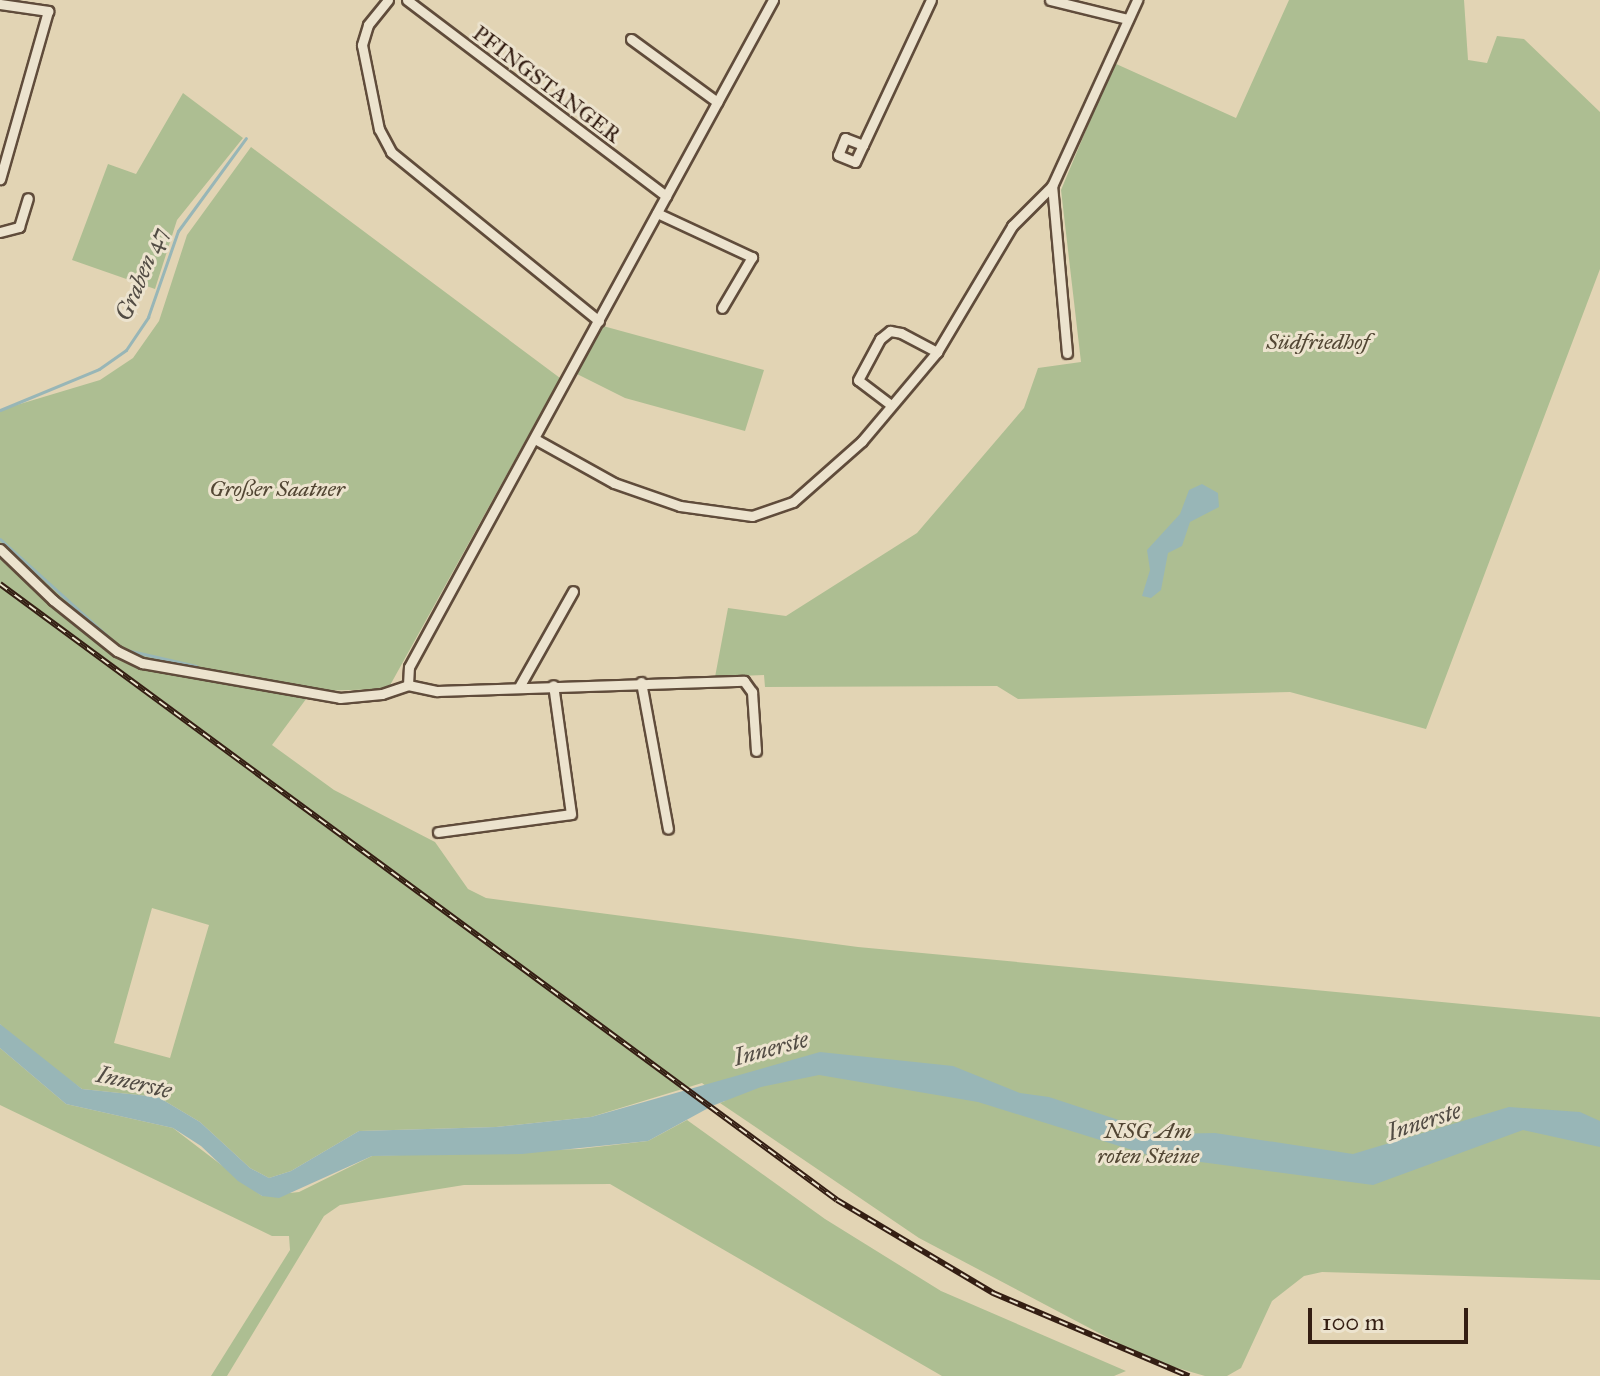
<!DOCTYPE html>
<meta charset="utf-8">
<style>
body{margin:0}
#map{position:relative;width:1600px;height:1376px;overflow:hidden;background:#e2d4b4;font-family:"IM FELL Great Primer",serif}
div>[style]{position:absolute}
.green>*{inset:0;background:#adbe92}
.water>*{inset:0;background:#98b6b7}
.stream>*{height:3px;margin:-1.5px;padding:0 1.5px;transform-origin:1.5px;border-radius:1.5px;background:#98b6b7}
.roads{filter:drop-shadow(2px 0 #604c3b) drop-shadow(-2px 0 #604c3b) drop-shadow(0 2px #604c3b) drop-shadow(0 -2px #604c3b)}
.street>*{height:9px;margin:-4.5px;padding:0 4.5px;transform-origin:4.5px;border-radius:4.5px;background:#ece3ce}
.rail>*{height:6px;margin-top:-3px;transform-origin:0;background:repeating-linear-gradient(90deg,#ece3ce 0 9px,#341e13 0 18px);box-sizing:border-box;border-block:2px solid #341e13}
span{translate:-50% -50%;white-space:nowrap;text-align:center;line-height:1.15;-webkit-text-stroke:6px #ece3ce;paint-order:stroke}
.street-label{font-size:22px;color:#341e13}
.park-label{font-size:22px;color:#524633;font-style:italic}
.water-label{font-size:24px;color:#524c44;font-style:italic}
.scale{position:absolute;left:1308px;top:1308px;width:160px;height:36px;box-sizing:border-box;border:4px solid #341e13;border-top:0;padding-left:10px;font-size:24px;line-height:28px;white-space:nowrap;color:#341e13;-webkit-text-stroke:6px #ece3ce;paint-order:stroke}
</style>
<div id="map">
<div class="green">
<i style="clip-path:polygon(1289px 0,1464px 0,1468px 60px,1487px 63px,1497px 36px,1524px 39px,1600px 112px,1600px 269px,1426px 729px,1290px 692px,1018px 699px,997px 686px,765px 687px,764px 675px,715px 677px,728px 608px,786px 616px,917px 533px,1024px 408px,1038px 368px,1081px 362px,1061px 190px,1114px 63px,1236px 118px)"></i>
<i style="clip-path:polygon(183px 93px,243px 138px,177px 220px,155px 289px,72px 260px,108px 164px,136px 174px)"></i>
<i style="clip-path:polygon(evenodd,251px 147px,560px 378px,388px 689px,312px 691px,272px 745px,334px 790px,435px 842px,468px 889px,486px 898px,858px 947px,1600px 1017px,1600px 1280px,1322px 1272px,1304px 1276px,1272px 1301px,1241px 1368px,1227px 1376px,1205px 1376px,1150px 1360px,919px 1238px,720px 1103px,725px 1101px,702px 1083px,591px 1117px,496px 1127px,359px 1131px,291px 1171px,269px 1178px,250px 1168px,200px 1122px,158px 1097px,82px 1089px,16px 1041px,0 1024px,0 410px,100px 380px,133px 358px,159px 321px,187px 235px,251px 147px,152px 908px,209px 925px,170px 1058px,114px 1043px,152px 908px)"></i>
<i style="clip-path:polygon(603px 326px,764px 370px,745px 431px,625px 398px,577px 374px)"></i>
<i style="clip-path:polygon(0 1048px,66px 1104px,173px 1128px,262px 1196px,299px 1192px,372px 1156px,579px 1149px,648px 1141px,687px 1120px,825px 1219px,941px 1291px,1126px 1371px,1114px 1376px,942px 1376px,610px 1184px,464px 1185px,340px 1205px,324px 1216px,227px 1376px,211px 1376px,290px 1250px,289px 1236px,272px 1236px,0 1105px)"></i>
</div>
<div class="water">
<i style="clip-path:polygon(1202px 484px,1218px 493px,1219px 507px,1190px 522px,1182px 546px,1168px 553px,1161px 590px,1151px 598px,1142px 596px,1150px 570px,1147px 550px,1180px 514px,1189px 490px)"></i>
<i style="clip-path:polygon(0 1024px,82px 1089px,158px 1097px,200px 1122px,250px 1168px,269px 1178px,291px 1171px,359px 1131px,496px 1127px,591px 1117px,820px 1052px,953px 1066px,1020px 1093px,1049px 1097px,1161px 1134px,1215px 1133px,1353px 1154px,1509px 1107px,1580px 1112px,1600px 1121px,1600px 1147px,1523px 1130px,1373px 1185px,1148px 1155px,978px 1102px,819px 1075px,761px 1087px,712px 1106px,648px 1141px,522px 1154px,372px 1156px,279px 1198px,262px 1196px,238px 1181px,201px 1146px,173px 1128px,66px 1104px,0 1048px)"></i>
</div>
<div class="stream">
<i style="left:0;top:410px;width:107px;rotate:-22.5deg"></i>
<i style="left:99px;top:369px;width:33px;rotate:-35deg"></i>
<i style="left:126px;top:350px;width:40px;rotate:-56deg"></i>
<i style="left:148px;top:317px;width:91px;rotate:-70.8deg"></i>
<i style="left:178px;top:231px;width:115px;rotate:-53.8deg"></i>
<i style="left:0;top:539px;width:154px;rotate:42.1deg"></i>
<i style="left:122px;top:649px;width:76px;rotate:12.9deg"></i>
</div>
<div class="roads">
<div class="street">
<i style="left:388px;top:0;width:32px;rotate:129deg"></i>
<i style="left:368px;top:25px;width:21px;rotate:107deg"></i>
<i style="left:362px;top:45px;width:86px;rotate:78.6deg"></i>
<i style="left:379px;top:129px;width:26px;rotate:62deg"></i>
<i style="left:391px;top:152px;width:268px;rotate:39.1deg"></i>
<i style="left:407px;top:0;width:325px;rotate:37.1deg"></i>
<i style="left:1050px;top:0;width:80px;rotate:13.7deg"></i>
<i style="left:0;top:4px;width:49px;rotate:8.3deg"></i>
<i style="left:48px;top:11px;width:175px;rotate:105.9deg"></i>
<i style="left:631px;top:39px;width:107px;rotate:36.2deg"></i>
<i style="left:863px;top:145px;width:19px;rotate:-159deg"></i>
<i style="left:845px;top:138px;width:18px;rotate:112deg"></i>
<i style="left:838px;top:155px;width:18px;rotate:22deg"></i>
<i style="left:855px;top:162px;width:19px;rotate:-65deg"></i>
<i style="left:863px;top:145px;width:160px;rotate:-64.9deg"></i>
<i style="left:657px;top:213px;width:105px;rotate:24.9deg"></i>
<i style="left:752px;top:257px;width:59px;rotate:120.5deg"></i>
<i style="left:0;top:232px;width:20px;rotate:-15deg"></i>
<i style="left:19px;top:227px;width:30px;rotate:-73deg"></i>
<i style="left:1067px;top:353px;width:168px;rotate:-95.1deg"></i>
<i style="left:1052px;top:186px;width:205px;rotate:-65.4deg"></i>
<i style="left:891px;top:405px;width:41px;rotate:-142.9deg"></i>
<i style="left:858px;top:380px;width:47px;rotate:-61.8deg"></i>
<i style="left:880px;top:339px;width:13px;rotate:-39deg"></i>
<i style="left:890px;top:331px;width:11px;rotate:10deg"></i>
<i style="left:901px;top:333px;width:41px;rotate:27.8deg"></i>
<i style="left:535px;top:439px;width:90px;rotate:29.1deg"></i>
<i style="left:614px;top:483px;width:70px;rotate:19.2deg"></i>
<i style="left:680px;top:506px;width:73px;rotate:7.9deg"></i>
<i style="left:752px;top:516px;width:43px;rotate:-18.9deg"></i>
<i style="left:793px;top:502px;width:92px;rotate:-41.5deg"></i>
<i style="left:862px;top:441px;width:116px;rotate:-49.9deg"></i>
<i style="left:937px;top:352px;width:147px;rotate:-59.2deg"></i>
<i style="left:1012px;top:226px;width:57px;rotate:-45deg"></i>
<i style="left:0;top:549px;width:74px;rotate:43.9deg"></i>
<i style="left:53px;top:600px;width:82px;rotate:38.6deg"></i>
<i style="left:117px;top:651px;width:28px;rotate:26deg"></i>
<i style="left:142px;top:663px;width:201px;rotate:10deg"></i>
<i style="left:340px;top:698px;width:42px;rotate:-5.4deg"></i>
<i style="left:382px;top:694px;width:28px;rotate:-19deg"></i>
<i style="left:408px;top:685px;width:30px;rotate:12deg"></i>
<i style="left:437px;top:691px;width:307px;rotate:-1.9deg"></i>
<i style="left:744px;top:681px;width:14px;rotate:54deg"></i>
<i style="left:752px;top:692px;width:59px;rotate:86.1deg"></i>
<i style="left:641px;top:682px;width:149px;rotate:79.6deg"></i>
<i style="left:408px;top:685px;width:18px;rotate:-87deg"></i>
<i style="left:409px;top:667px;width:760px;rotate:-61.38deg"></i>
<i style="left:519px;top:687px;width:110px;rotate:-60.6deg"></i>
<i style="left:438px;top:832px;width:134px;rotate:-7.7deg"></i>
<i style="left:571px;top:814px;width:130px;rotate:-97.9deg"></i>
</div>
</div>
<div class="rail">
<i style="left:0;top:584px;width:1039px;rotate:36.35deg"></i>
<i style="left:837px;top:1200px;width:182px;rotate:30.8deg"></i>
<i style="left:993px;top:1293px;width:213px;rotate:23deg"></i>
</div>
<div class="street-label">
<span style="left:547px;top:84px;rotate:37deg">PFINGSTANGER</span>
</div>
<div class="park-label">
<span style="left:1318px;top:342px">Südfriedhof</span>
<span style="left:277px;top:489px">Großer Saatner</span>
<span style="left:1148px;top:1143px">NSG Am<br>roten Steine</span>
</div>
<div class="water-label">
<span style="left:142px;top:274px;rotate:-67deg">Graben 47</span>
<span style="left:771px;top:1049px;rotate:-15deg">Innerste</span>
<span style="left:134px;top:1083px;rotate:13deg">Innerste</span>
<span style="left:1424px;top:1122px;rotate:-18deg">Innerste</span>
</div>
<div class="scale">100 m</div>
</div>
